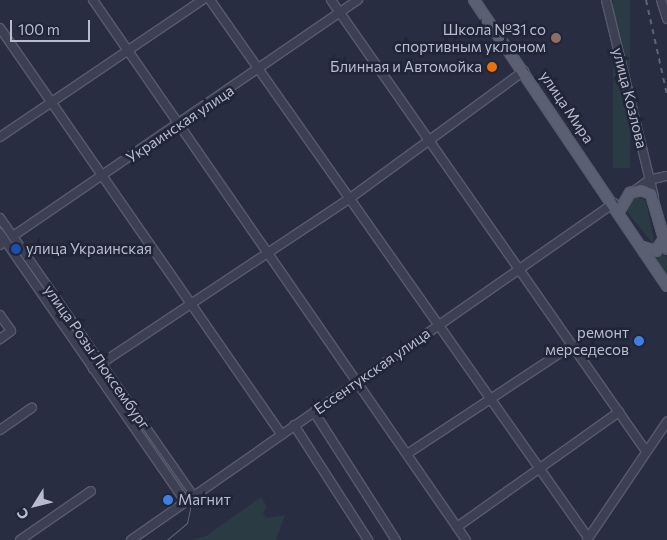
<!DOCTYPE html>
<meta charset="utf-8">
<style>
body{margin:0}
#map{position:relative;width:667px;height:540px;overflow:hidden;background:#282d42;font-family:Commissioner,sans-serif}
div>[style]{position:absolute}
.green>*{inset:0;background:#2a3b43;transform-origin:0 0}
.roads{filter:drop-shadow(1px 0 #575b6c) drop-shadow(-1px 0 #575b6c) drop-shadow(0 1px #575b6c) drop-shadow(0 -1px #575b6c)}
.minor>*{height:8px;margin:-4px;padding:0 4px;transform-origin:4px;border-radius:4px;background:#3c4052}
.major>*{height:10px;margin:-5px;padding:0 5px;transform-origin:5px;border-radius:5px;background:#5a5f72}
.tram>*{height:1px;margin:-0.5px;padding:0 0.5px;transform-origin:0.5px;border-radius:0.5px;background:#5e6379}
.rail>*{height:2px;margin-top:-1px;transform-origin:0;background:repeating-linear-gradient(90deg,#5e6379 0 5px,transparent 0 10px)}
.dots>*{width:14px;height:14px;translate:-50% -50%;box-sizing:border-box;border:2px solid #202538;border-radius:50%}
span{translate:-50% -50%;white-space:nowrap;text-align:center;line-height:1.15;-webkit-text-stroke:5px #202538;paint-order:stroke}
.poi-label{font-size:15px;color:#b9bccc}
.right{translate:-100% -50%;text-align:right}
.left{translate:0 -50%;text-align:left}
.street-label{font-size:15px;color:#b9bccc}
.north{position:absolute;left:10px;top:480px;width:50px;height:50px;-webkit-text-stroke:4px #202538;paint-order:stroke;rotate:234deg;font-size:14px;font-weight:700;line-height:20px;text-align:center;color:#b9bccc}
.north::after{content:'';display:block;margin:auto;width:18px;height:22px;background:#b9bccc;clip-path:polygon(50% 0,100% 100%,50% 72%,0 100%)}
.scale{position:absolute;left:10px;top:20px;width:80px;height:22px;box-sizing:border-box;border:2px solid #b9bccc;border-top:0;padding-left:6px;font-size:15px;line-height:18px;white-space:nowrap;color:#b9bccc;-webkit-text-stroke:4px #202538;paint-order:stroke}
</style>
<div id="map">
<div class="green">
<i style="left:613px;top:0;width:17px;height:168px"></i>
<i style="clip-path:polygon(637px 195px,646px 201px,655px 246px,627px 212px,627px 201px)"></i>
<i style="clip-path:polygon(664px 247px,667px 261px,667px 279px,655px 257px)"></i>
<i style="clip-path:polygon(261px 497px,267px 507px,263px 513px,266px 518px,285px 515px,276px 540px,192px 540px,206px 536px)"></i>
</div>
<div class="roads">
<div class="minor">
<i style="left:93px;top:0;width:656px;rotate:55.37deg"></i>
<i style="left:210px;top:0;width:655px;rotate:54.88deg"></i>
<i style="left:331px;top:0;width:550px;rotate:55.07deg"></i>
<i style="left:606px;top:0;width:203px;rotate:76.3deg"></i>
<i style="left:661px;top:0;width:20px;rotate:72deg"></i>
<i style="left:0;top:28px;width:494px;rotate:55.3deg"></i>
<i style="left:0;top:137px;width:244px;rotate:-34.1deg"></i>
<i style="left:634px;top:191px;width:19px;rotate:-36deg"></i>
<i style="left:649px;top:180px;width:18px;rotate:-13deg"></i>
<i style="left:0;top:218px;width:338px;rotate:55.2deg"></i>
<i style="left:0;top:233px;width:326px;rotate:55.4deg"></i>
<i style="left:0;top:245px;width:434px;rotate:-34.4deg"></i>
<i style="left:0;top:315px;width:19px;rotate:55deg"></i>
<i style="left:11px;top:331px;width:14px;rotate:144deg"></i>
<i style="left:93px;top:369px;width:307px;rotate:-33.6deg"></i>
<i style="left:349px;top:199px;width:217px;rotate:-36.2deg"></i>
<i style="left:314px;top:412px;width:152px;rotate:57.4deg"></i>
<i style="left:294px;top:425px;width:137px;rotate:57.2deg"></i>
<i style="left:0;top:430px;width:39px;rotate:-35deg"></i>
<i style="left:407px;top:454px;width:198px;rotate:-33.4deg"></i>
<i style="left:457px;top:527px;width:199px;rotate:-35.4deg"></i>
<i style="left:20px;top:540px;width:86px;rotate:-34.6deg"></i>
<i style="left:131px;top:540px;width:589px;rotate:-34.9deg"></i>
<i style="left:587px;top:540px;width:143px;rotate:-55.9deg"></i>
</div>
<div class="major">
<i style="left:474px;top:0;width:345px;rotate:56deg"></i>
<i style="left:620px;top:210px;width:20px;rotate:-60deg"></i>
<i style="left:630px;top:193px;width:11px;rotate:-15deg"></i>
<i style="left:641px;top:190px;width:11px;rotate:22deg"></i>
<i style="left:651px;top:194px;width:57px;rotate:73.8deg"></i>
<i style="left:643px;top:247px;width:14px;rotate:17deg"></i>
<i style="left:656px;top:251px;width:15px;rotate:-58deg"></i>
</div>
</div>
<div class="tram">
<i style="left:0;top:226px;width:324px;rotate:54.9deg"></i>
<i style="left:186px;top:491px;width:18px;rotate:77deg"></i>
<i style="left:190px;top:509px;width:14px;rotate:102deg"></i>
<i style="left:187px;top:523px;width:26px;rotate:140deg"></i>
</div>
<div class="rail">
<i style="left:646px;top:0;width:97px;rotate:77.5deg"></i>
</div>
<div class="dots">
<i style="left:556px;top:38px;background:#8d6e63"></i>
<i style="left:492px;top:67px;background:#e8710a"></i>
<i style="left:16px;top:249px;background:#1a4fb4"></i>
<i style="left:639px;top:341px;background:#3f7fe0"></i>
<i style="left:168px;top:500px;background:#3f7fe0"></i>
</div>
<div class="poi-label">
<span class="right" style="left:546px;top:38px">Школа №31 со<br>спортивным уклоном</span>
<span class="right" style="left:482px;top:67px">Блинная и Автомойка</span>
<span class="left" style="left:26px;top:249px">улица Украинская</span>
<span class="right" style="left:629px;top:341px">ремонт<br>мерседесов</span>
<span class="left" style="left:178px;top:500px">Магнит</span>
</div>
<div class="street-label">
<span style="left:630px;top:98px;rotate:76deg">улица Козлова</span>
<span style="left:567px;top:107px;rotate:56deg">улица Мира</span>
<span style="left:180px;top:124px;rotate:-34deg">Украинская улица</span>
<span style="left:97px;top:357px;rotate:55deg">улица Розы Люксембург</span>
<span style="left:372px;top:371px;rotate:-35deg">Ессентукская улица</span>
</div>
<div class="north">С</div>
<div class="scale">100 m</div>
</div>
